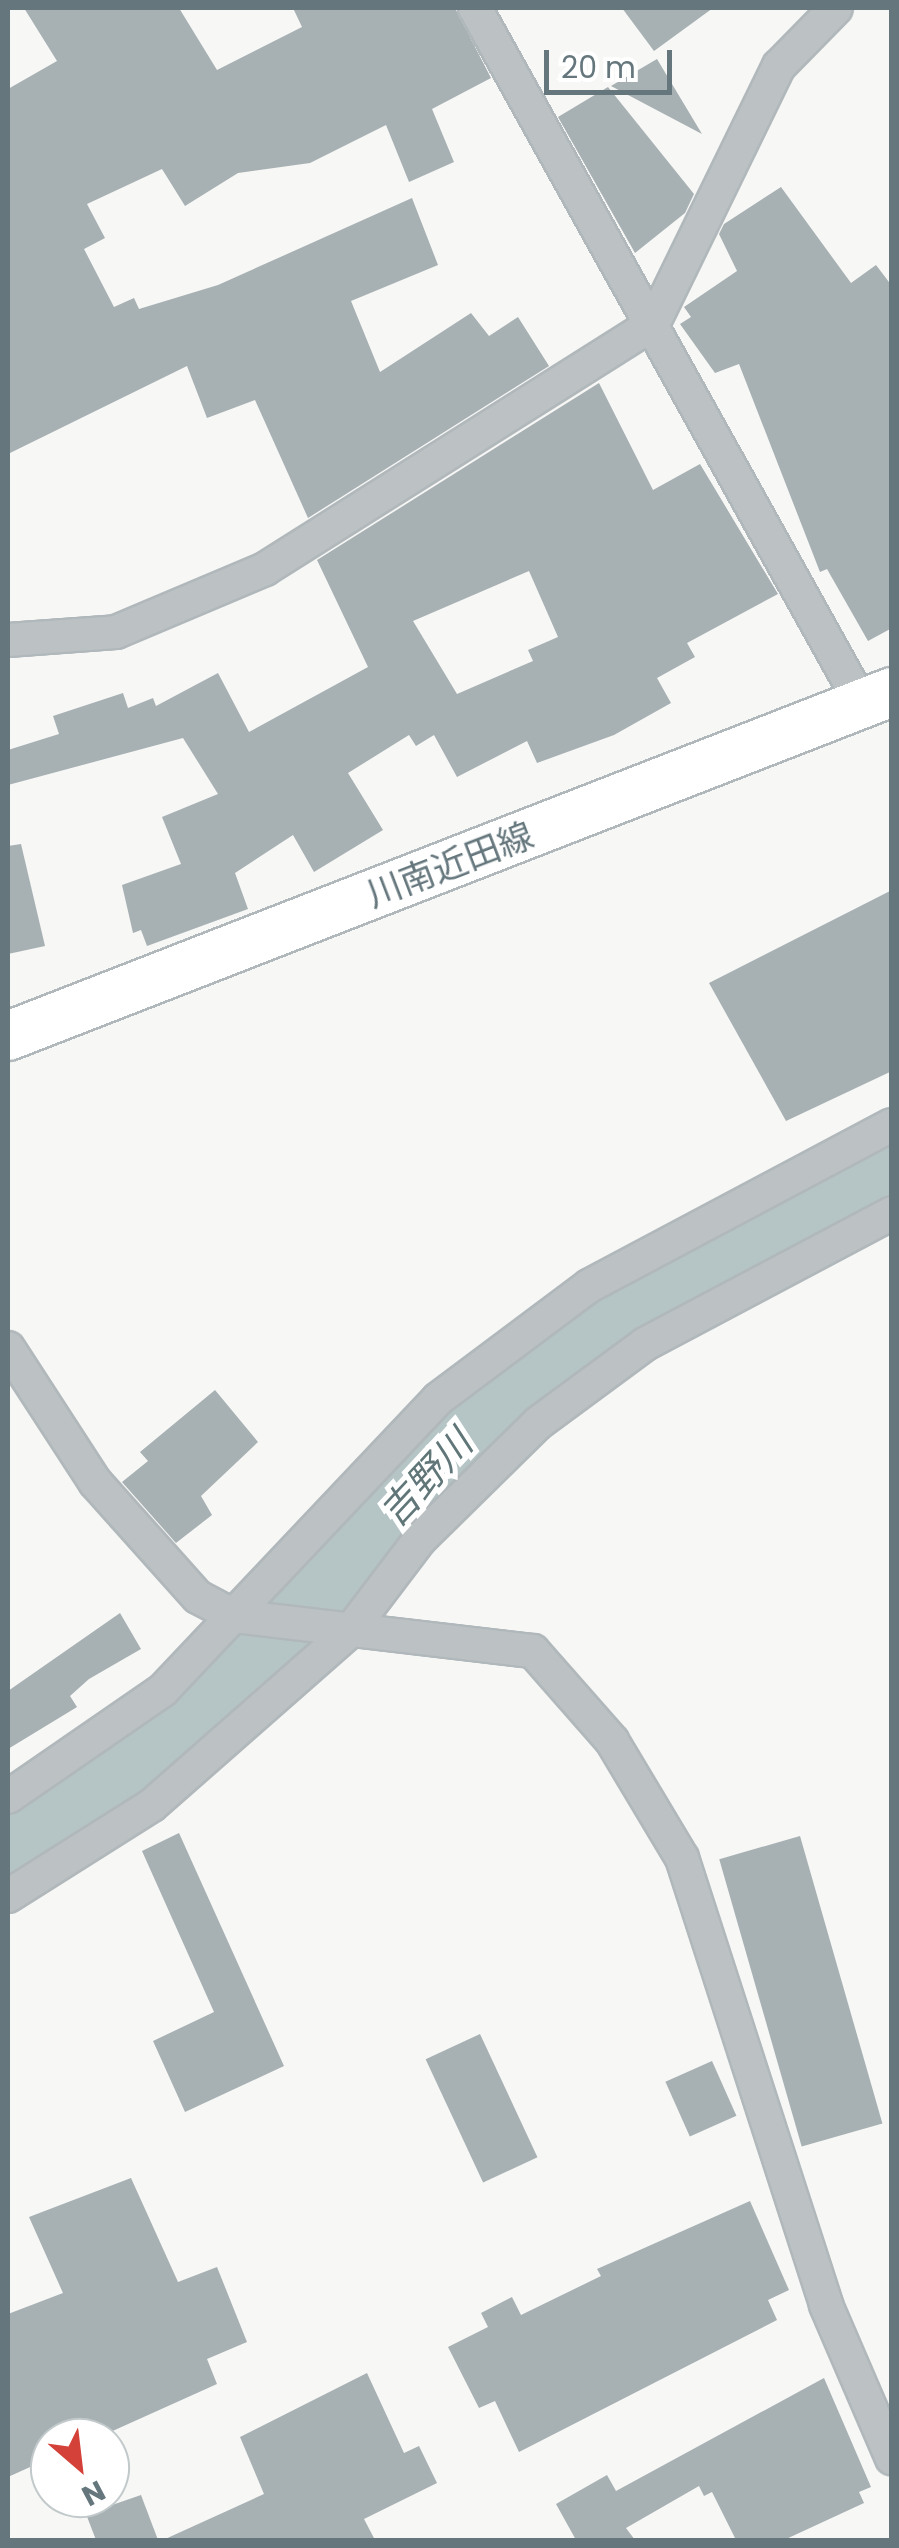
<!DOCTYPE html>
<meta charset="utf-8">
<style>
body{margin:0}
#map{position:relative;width:899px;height:2548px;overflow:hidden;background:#f7f7f5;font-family:Poppins,"Noto Sans JP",sans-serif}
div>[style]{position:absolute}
.river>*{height:78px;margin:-39px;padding:0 39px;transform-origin:39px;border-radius:39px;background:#b5c4c5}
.building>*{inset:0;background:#a7b0b3;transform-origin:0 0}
.roads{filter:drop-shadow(2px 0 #b1b8bb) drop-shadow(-2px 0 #b1b8bb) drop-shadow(0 2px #b1b8bb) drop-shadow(0 -2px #b1b8bb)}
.street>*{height:32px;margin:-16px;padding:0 16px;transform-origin:16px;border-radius:16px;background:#bcc2c4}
.secondary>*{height:48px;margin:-24px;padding:0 24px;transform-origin:24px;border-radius:24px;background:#fff}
span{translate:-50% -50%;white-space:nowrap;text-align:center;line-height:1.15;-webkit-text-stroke:10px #fff;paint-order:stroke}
.street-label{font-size:35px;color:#65777d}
.water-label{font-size:38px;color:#607678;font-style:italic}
.frame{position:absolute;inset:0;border:10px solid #65777d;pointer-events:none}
.north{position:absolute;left:30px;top:2418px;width:100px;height:100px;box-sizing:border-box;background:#fff;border:2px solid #c1c9cb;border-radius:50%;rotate:152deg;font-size:28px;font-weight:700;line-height:40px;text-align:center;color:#65777d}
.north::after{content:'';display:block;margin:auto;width:35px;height:45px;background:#d34139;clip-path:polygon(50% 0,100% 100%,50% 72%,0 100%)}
.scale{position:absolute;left:544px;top:50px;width:128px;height:45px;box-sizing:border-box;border:5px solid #65777d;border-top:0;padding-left:12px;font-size:30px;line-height:35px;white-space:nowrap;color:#65777d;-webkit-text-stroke:8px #fff;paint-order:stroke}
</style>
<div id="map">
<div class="river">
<i style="left:8px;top:1847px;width:223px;rotate:-33.5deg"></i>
<i style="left:194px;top:1724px;width:100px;rotate:-41.3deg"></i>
<i style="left:269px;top:1658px;width:266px;rotate:-50deg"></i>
<i style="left:440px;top:1454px;width:122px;rotate:-39deg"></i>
<i style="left:535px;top:1377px;width:413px;rotate:-30.2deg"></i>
</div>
<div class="building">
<i style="clip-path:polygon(24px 8px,179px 8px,217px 70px,302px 27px,293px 8px,455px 8px,491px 78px,432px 109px,454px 162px,409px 182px,386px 125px,310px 163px,238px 173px,185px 206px,162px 169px,87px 204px,105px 238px,84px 249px,114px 307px,134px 298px,139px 309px,218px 285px,412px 198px,438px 265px,351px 301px,380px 372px,471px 313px,489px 336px,518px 317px,549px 366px,308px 518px,255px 400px,207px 418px,187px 366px,8px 454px,8px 89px,57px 61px)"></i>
<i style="clip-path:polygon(622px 8px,713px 8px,654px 51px)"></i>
<i style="clip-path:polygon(657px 59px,702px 134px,611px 86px)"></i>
<i style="clip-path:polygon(608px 87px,694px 194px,685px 213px,635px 253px,558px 117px)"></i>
<i style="clip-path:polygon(781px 187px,851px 283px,876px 265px,892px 286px,892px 628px,868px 641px,827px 569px,820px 572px,739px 364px,715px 373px,680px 324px,691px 317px,684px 307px,737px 271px,719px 234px,724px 224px)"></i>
<i style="clip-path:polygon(evenodd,599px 383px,653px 490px,700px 464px,778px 594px,687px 643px,695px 657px,657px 678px,671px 703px,614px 735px,537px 763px,527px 741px,457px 777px,434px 735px,416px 746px,409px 735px,348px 773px,383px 830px,314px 872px,293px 835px,235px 873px,248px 909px,147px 946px,141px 930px,133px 933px,122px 885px,181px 864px,162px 817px,218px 794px,183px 738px,8px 785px,8px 750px,59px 734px,53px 716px,123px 693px,128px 708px,153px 698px,156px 706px,218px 673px,249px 732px,368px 667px,317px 560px,599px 383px,529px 571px,558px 637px,528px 650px,533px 661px,457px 694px,413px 621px,529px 571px)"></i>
<i style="clip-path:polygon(21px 844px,45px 946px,8px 954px,8px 846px)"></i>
<i style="clip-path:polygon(892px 890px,892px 1071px,786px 1121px,709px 983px)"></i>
<i style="clip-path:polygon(215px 1390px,258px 1442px,201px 1496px,212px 1515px,176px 1543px,122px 1482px,148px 1461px,140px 1452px)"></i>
<i style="clip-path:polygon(120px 1613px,141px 1649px,89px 1679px,70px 1696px,77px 1707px,8px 1749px,8px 1691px)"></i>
<i style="clip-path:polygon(179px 1833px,284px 2066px,185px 2112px,153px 2041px,214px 2012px,142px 1851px)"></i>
<i style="left:800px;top:1836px;width:299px;height:84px;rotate:74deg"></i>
<i style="left:480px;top:2034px;width:136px;height:60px;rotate:65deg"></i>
<i style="left:712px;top:2061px;width:60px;height:51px;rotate:66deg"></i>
<i style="clip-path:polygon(131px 2178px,178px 2282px,217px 2267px,247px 2342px,207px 2359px,217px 2384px,97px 2438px,50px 2438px,50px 2458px,8px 2477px,8px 2314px,63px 2293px,29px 2217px)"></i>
<i style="clip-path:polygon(750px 2201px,789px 2290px,768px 2300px,777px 2320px,519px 2452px,495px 2401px,479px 2408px,448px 2347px,488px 2327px,481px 2313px,512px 2297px,521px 2315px,601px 2276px,597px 2269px)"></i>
<i style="clip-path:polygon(367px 2373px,404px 2453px,419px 2446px,437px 2483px,364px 2519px,375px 2540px,163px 2540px,264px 2494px,240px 2437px)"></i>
<i style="clip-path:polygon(824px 2378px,871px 2487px,859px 2492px,864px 2503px,784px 2540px,736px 2540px,712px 2492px,704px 2496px,699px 2486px,626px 2528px,635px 2540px,576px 2540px,556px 2504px,607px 2475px,616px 2491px)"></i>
<i style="clip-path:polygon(141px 2495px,158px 2540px,96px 2540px,86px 2514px)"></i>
</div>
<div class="roads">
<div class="street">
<i style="left:475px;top:8px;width:799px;rotate:60.93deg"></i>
<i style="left:8px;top:640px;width:108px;rotate:-4.2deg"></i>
<i style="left:116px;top:632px;width:162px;rotate:-22.9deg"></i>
<i style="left:265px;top:569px;width:459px;rotate:-32.3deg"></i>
<i style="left:653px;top:324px;width:287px;rotate:-64deg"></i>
<i style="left:779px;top:66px;width:81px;rotate:-45.5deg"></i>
<i style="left:8px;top:1348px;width:160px;rotate:57deg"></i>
<i style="left:95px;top:1482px;width:154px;rotate:48.2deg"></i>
<i style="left:198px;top:1597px;width:41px;rotate:27.8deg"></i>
<i style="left:234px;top:1616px;width:301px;rotate:6.7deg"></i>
<i style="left:533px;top:1651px;width:120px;rotate:48.7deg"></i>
<i style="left:612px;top:1741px;width:136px;rotate:59.1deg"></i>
<i style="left:682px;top:1858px;width:470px;rotate:72.1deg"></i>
<i style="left:826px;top:2305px;width:167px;rotate:66.7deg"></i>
<i style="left:8px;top:1797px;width:188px;rotate:-34.6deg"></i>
<i style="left:163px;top:1690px;width:400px;rotate:-46.6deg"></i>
<i style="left:438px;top:1399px;width:189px;rotate:-36.8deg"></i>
<i style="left:589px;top:1286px;width:343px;rotate:-28deg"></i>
<i style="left:8px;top:1896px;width:170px;rotate:-32.3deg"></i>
<i style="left:152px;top:1805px;width:265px;rotate:-41.3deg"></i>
<i style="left:351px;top:1630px;width:114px;rotate:-52.8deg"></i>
<i style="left:420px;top:1539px;width:165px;rotate:-44.5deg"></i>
<i style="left:538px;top:1423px;width:133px;rotate:-36.4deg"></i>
<i style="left:645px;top:1344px;width:280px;rotate:-27.9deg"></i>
</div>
<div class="secondary">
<i style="left:8px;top:1036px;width:949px;rotate:-21.26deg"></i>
</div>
</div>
<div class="street-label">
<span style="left:450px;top:865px;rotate:-21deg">川南近田線</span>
</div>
<div class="water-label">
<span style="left:426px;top:1478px;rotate:-47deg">吉野川</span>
</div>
<div class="frame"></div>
<div class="north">N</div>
<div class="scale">20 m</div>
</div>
